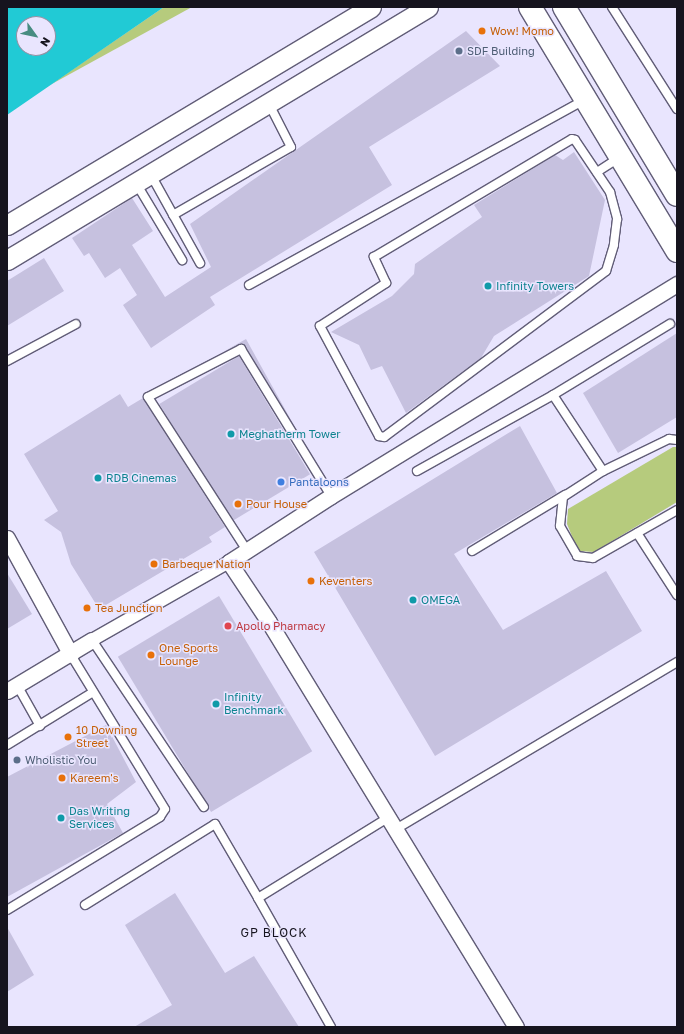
<!DOCTYPE html>
<style>
body{margin:0}
#map{position:relative;width:684px;height:1034px;overflow:hidden;background:#e9e5fe;font-family:"Golos Text",sans-serif}
div>[style]{position:absolute}
.green>*{inset:0;background:#b6cb7d}
.water>*{inset:0;background:#21cad5}
.building>*{inset:0;background:#c6c1df;transform-origin:0 0}
.roads{filter:drop-shadow(1px 0 #615d77) drop-shadow(-1px 0 #615d77) drop-shadow(0 1px #615d77) drop-shadow(0 -1px #615d77)}
.service>*{height:8px;margin:-4px;padding:0 4px;transform-origin:4px;border-radius:4px;background:#fff}
.pedestrian>*{height:12px;margin:-6px;padding:0 6px;transform-origin:6px;border-radius:6px;background:#fff}
.minor>*{height:15px;margin:-7.5px;padding:0 7.5px;transform-origin:7.5px;border-radius:7.5px;background:#fff}
.tertiary>*{height:19px;margin:-9.5px;padding:0 9.5px;transform-origin:9.5px;border-radius:9.5px;background:#fff}
.secondary>*{height:22px;margin:-11px;padding:0 11px;transform-origin:11px;border-radius:11px;background:#fff}
.dots>*{width:11px;height:11px;translate:-50% -50%;box-sizing:border-box;border:2px solid #e9e5fe;border-radius:50%}
span{translate:-50% -50%;white-space:nowrap;text-align:center;line-height:1.15;-webkit-text-stroke:3px #e9e5fe;paint-order:stroke}
.food-label{font-size:11px;color:#c56008}
.left{translate:0 -50%;text-align:left}
.service-label{font-size:11px;color:#4e5e75}
.culture-label{font-size:11px;color:#0d838f}
.shop-label{font-size:11px;color:#366cbe}
.health-label{font-size:11px;color:#be3a42}
.neighbourhood-label{font-size:12px;color:#16141e;letter-spacing:1px}
.frame{position:absolute;inset:0;border:8px solid #16141e;pointer-events:none}
.north{position:absolute;left:16px;top:16px;width:40px;height:40px;box-sizing:border-box;background:#e9e5fe;border:1px solid #9591a4;border-radius:50%;rotate:123deg;font-size:11px;font-weight:700;line-height:16px;text-align:center;color:#16141e}
.north::after{content:'';display:block;margin:auto;width:14px;height:18px;background:#478c81;clip-path:polygon(50% 0,100% 100%,50% 72%,0 100%)}
</style>
<div id="map">
<div class="green">
<i style="clip-path:polygon(164px 7px,192px 7px,50px 85px)"></i>
<i style="clip-path:polygon(673px 447px,677px 447px,677px 502px,594px 552px,578px 551px,567px 524px,568px 509px)"></i>
</div>
<div class="water">
<i style="clip-path:polygon(evenodd,7px 7px,164px 7px,7px 115px,7px 7px,24px 24px,48px 24px,48px 48px,24px 48px,24px 24px)"></i>
</div>
<div class="building">
<i style="clip-path:polygon(466px 31px,500px 66px,369px 147px,392px 185px,210px 297px,215px 305px,151px 348px,123px 305px,137px 295px,120px 268px,105px 278px,89px 253px,84px 256px,72px 238px,132px 198px,153px 231px,132px 245px,165px 297px,211px 267px,190px 224px)"></i>
<i style="clip-path:polygon(574px 152px,605px 200px,589px 276px,494px 336px,481px 358px,406px 413px,382px 366px,371px 370px,359px 345px,331px 332px,392px 296px,414px 274px,415px 264px,482px 217px,474px 205px,555px 155px,563px 160px)"></i>
<i style="clip-path:polygon(44px 258px,64px 291px,7px 326px,7px 281px)"></i>
<i style="clip-path:polygon(677px 333px,677px 417px,618px 453px,583px 393px)"></i>
<i style="clip-path:polygon(246px 339px,296px 429px,245px 346px,239px 344px,223px 352px)"></i>
<i style="left:239px;top:356px;width:138px;height:93px;rotate:59deg"></i>
<i style="clip-path:polygon(120px 394px,128px 407px,143px 398px,225px 527px,209px 537px,212px 542px,99px 609px,71px 564px,61px 532px,44px 520px,58px 511px,24px 454px)"></i>
<i style="clip-path:polygon(520px 426px,557px 493px,454px 554px,503px 630px,606px 571px,642px 631px,435px 756px,314px 552px)"></i>
<i style="clip-path:polygon(7px 573px,32px 614px,7px 629px)"></i>
<i style="left:219px;top:596px;width:181px;height:118px;rotate:59deg"></i>
<i style="clip-path:polygon(106px 725px,136px 782px,107px 804px,123px 833px,7px 897px,7px 777px)"></i>
<i style="clip-path:polygon(175px 893px,225px 973px,254px 956px,299px 1027px,134px 1027px,172px 1005px,125px 925px)"></i>
<i style="clip-path:polygon(7px 927px,34px 975px,7px 992px)"></i>
</div>
<div class="roads">
<div class="service">
<i style="left:612px;top:7px;width:121px;rotate:57.5deg"></i>
<i style="left:572px;top:139px;width:3px;rotate:18deg"></i>
<i style="left:575px;top:140px;width:63px;rotate:56.1deg"></i>
<i style="left:610px;top:192px;width:28px;rotate:75deg"></i>
<i style="left:617px;top:219px;width:26px;rotate:97deg"></i>
<i style="left:614px;top:245px;width:27px;rotate:107deg"></i>
<i style="left:606px;top:271px;width:277px;rotate:143.2deg"></i>
<i style="left:384px;top:437px;width:5px;rotate:-169deg"></i>
<i style="left:379px;top:436px;width:125px;rotate:-118.2deg"></i>
<i style="left:320px;top:326px;width:79px;rotate:-33.1deg"></i>
<i style="left:386px;top:283px;width:29px;rotate:-115deg"></i>
<i style="left:374px;top:257px;width:230px;rotate:-30.8deg"></i>
<i style="left:597px;top:172px;width:27px;rotate:-33deg"></i>
<i style="left:151px;top:175px;width:101px;rotate:60.9deg"></i>
<i style="left:136px;top:183px;width:90px;rotate:59.1deg"></i>
<i style="left:173px;top:215px;width:136px;rotate:-30deg"></i>
<i style="left:291px;top:147px;width:48px;rotate:-117.1deg"></i>
<i style="left:249px;top:285px;width:383px;rotate:-28.9deg"></i>
<i style="left:7px;top:361px;width:78px;rotate:-28.2deg"></i>
<i style="left:553px;top:395px;width:91px;rotate:56.7deg"></i>
<i style="left:677px;top:440px;width:8px;rotate:-173deg"></i>
<i style="left:669px;top:439px;width:73px;rotate:154.1deg"></i>
<i style="left:603px;top:471px;width:48px;rotate:147deg"></i>
<i style="left:563px;top:497px;width:29px;rotate:96deg"></i>
<i style="left:560px;top:526px;width:34px;rotate:60deg"></i>
<i style="left:577px;top:556px;width:16px;rotate:7deg"></i>
<i style="left:593px;top:558px;width:97px;rotate:-29.7deg"></i>
<i style="left:417px;top:471px;width:156px;rotate:-29.2deg"></i>
<i style="left:553px;top:395px;width:137px;rotate:-31.3deg"></i>
<i style="left:637px;top:533px;width:74px;rotate:57.2deg"></i>
<i style="left:246px;top:549px;width:181px;rotate:-122.8deg"></i>
<i style="left:148px;top:397px;width:105px;rotate:-27.3deg"></i>
<i style="left:241px;top:349px;width:172px;rotate:58.5deg"></i>
<i style="left:472px;top:551px;width:109px;rotate:-31.1deg"></i>
<i style="left:92px;top:640px;width:201px;rotate:56.2deg"></i>
<i style="left:17px;top:685px;width:47px;rotate:60.7deg"></i>
<i style="left:7px;top:745px;width:101px;rotate:-31.6deg"></i>
<i style="left:396px;top:829px;width:327px;rotate:-30.7deg"></i>
<i style="left:85px;top:905px;width:153px;rotate:-31.9deg"></i>
<i style="left:215px;top:824px;width:86px;rotate:59.8deg"></i>
<i style="left:7px;top:910px;width:179px;rotate:-31.3deg"></i>
<i style="left:160px;top:817px;width:9px;rotate:-58deg"></i>
<i style="left:165px;top:809px;width:180px;rotate:-121.4deg"></i>
<i style="left:331px;top:1027px;width:148px;rotate:-119.5deg"></i>
<i style="left:258px;top:898px;width:154px;rotate:-31.7deg"></i>
</div>
<div class="pedestrian">
<i style="left:92px;top:640px;width:158px;rotate:-29.7deg"></i>
</div>
<div class="minor">
<i style="left:7px;top:538px;width:133px;rotate:61.3deg"></i>
<i style="left:7px;top:691px;width:99px;rotate:-31deg"></i>
<i style="left:516px;top:1027px;width:474px;rotate:-121.4deg"></i>
<i style="left:269px;top:622px;width:72px;rotate:-123.7deg"></i>
<i style="left:229px;top:562px;width:121px;rotate:-32.9deg"></i>
<i style="left:331px;top:496px;width:406px;rotate:-31.5deg"></i>
</div>
<div class="tertiary">
<i style="left:7px;top:225px;width:424px;rotate:-30.9deg"></i>
<i style="left:7px;top:260px;width:491px;rotate:-31deg"></i>
</div>
<div class="secondary">
<i style="left:530px;top:7px;width:285px;rotate:58.9deg"></i>
<i style="left:564px;top:7px;width:219px;rotate:59deg"></i>
</div>
</div>
<div class="dots">
<i style="left:482px;top:31px;background:#e8710a"></i>
<i style="left:459px;top:51px;background:#5c6f8a"></i>
<i style="left:488px;top:286px;background:#0f9aa8"></i>
<i style="left:231px;top:434px;background:#0f9aa8"></i>
<i style="left:98px;top:478px;background:#0f9aa8"></i>
<i style="left:281px;top:482px;background:#3f7fe0"></i>
<i style="left:238px;top:504px;background:#e8710a"></i>
<i style="left:154px;top:564px;background:#e8710a"></i>
<i style="left:311px;top:581px;background:#e8710a"></i>
<i style="left:413px;top:600px;background:#0f9aa8"></i>
<i style="left:87px;top:608px;background:#e8710a"></i>
<i style="left:228px;top:626px;background:#e0444e"></i>
<i style="left:151px;top:655px;background:#e8710a"></i>
<i style="left:216px;top:704px;background:#0f9aa8"></i>
<i style="left:68px;top:737px;background:#e8710a"></i>
<i style="left:17px;top:760px;background:#5c6f8a"></i>
<i style="left:62px;top:778px;background:#e8710a"></i>
<i style="left:61px;top:818px;background:#0f9aa8"></i>
</div>
<div class="food-label">
<span class="left" style="left:490px;top:31px">Wow! Momo</span>
<span class="left" style="left:246px;top:504px">Pour House</span>
<span class="left" style="left:162px;top:564px">Barbeque Nation</span>
<span class="left" style="left:319px;top:581px">Keventers</span>
<span class="left" style="left:95px;top:608px">Tea Junction</span>
<span class="left" style="left:159px;top:655px">One Sports<br>Lounge</span>
<span class="left" style="left:76px;top:737px">10 Downing<br>Street</span>
<span class="left" style="left:70px;top:778px">Kareem's</span>
</div>
<div class="service-label">
<span class="left" style="left:467px;top:51px">SDF Building</span>
<span class="left" style="left:25px;top:760px">Wholistic You</span>
</div>
<div class="culture-label">
<span class="left" style="left:496px;top:286px">Infinity Towers</span>
<span class="left" style="left:239px;top:434px">Meghatherm Tower</span>
<span class="left" style="left:106px;top:478px">RDB Cinemas</span>
<span class="left" style="left:421px;top:600px">OMEGA</span>
<span class="left" style="left:224px;top:704px">Infinity<br>Benchmark</span>
<span class="left" style="left:69px;top:818px">Das Writing<br>Services</span>
</div>
<div class="shop-label">
<span class="left" style="left:289px;top:482px">Pantaloons</span>
</div>
<div class="health-label">
<span class="left" style="left:236px;top:626px">Apollo Pharmacy</span>
</div>
<div class="neighbourhood-label">
<span style="left:274px;top:933px">GP BLOCK</span>
</div>
<div class="frame"></div>
<div class="north">N</div>
</div>
